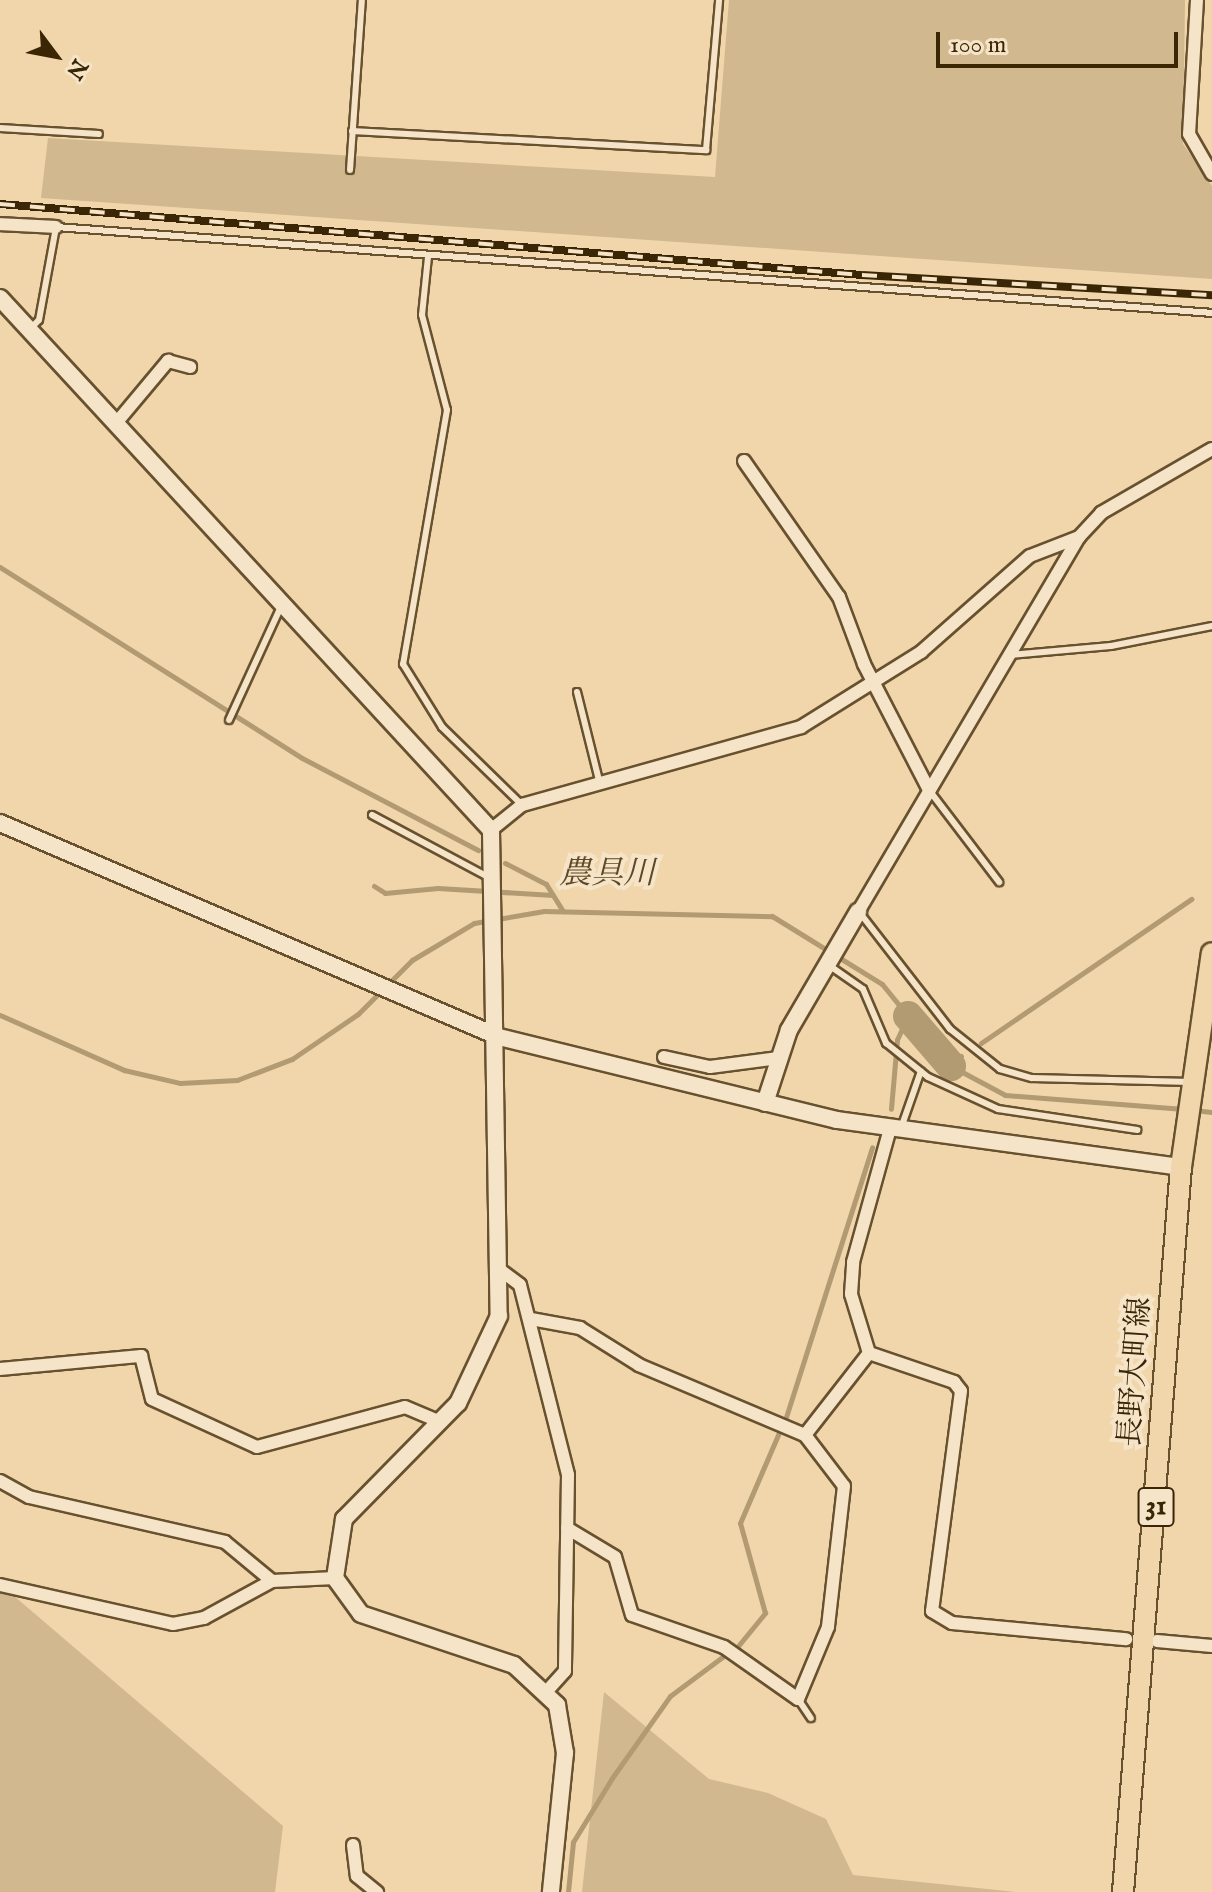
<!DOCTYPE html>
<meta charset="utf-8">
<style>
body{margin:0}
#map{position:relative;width:1212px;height:1892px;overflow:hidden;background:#f0d6aa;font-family:"IM FELL English","Noto Serif JP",serif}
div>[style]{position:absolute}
.green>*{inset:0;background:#d1b88e}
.stream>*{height:5px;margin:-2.5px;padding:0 2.5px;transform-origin:2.5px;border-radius:2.5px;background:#b29a72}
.river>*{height:30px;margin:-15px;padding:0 15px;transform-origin:15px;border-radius:15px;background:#b29a72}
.roads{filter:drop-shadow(2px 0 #68512e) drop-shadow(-2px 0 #68512e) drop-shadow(0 2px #68512e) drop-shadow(0 -2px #68512e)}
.service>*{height:6px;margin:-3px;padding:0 3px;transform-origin:3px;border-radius:3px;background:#f5e4c8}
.minor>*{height:12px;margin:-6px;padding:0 6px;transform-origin:6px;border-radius:6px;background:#f5e4c8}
.tertiary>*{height:16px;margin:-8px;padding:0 8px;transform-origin:8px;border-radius:8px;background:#f5e4c8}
.primary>*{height:20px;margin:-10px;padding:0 10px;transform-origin:10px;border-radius:10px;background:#f0d6aa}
.rail>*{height:8px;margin-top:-4px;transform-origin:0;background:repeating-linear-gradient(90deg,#f5e4c8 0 15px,#3a2505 0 30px);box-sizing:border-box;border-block:2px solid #3a2505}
span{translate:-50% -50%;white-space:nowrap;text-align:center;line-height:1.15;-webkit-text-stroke:8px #f5e4c8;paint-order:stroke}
.shield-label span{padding:2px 6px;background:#f5e4c8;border:2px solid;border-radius:6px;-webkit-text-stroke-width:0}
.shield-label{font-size:28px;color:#3a2505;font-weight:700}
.street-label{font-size:30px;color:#3a2505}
.water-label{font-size:32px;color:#5e4826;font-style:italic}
.north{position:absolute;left:16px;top:16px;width:80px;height:80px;-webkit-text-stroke:6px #f5e4c8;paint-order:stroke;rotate:122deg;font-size:22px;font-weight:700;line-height:32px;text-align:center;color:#3a2505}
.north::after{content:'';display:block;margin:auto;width:28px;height:36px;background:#3a2505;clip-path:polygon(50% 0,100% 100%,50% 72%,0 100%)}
.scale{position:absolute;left:936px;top:32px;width:242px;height:36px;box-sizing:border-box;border:4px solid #3a2505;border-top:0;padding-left:10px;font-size:24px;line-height:28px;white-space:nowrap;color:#3a2505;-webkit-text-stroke:6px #f5e4c8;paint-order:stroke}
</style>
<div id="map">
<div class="green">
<i style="clip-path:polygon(729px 0,1185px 0,1183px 144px,1212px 186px,1212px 279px,41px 198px,48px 138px,715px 177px)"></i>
<i style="clip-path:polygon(0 1584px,283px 1826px,275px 1892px,0 1892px)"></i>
<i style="clip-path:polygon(604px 1692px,709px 1779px,768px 1793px,826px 1819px,853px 1875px,1016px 1892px,582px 1892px)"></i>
</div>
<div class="stream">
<i style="left:0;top:567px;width:357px;rotate:32.3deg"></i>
<i style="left:302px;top:758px;width:199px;rotate:27.6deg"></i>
<i style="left:505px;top:863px;width:46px;rotate:27.1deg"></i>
<i style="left:546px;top:884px;width:32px;rotate:58deg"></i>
<i style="left:374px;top:886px;width:13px;rotate:32deg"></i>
<i style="left:385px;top:893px;width:53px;rotate:-5.4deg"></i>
<i style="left:438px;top:888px;width:115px;rotate:3.5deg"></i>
<i style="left:0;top:1015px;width:136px;rotate:23.9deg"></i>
<i style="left:124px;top:1070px;width:57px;rotate:13.1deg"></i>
<i style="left:180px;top:1083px;width:57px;rotate:-3deg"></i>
<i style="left:237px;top:1080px;width:59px;rotate:-20.9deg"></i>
<i style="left:292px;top:1059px;width:80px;rotate:-34.3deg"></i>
<i style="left:358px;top:1014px;width:76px;rotate:-45deg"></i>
<i style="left:412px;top:960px;width:72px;rotate:-30.8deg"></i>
<i style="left:474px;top:923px;width:71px;rotate:-9.7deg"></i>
<i style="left:544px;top:911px;width:228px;rotate:1.3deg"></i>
<i style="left:772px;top:916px;width:129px;rotate:31.7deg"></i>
<i style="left:882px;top:984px;width:41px;rotate:50.9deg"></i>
<i style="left:908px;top:1016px;width:26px;rotate:115deg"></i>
<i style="left:897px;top:1040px;width:69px;rotate:95deg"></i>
<i style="left:981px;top:1043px;width:255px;rotate:-34.4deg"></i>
<i style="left:961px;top:1056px;width:14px;rotate:135deg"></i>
<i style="left:951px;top:1066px;width:61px;rotate:28.2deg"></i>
<i style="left:1005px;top:1095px;width:179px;rotate:4.5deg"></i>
<i style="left:1193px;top:1110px;width:19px;rotate:6deg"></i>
<i style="left:786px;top:1417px;width:283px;rotate:-72.3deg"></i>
<i style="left:738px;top:1646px;width:43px;rotate:-50.7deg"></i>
<i style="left:765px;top:1613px;width:93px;rotate:-105.5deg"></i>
<i style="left:740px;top:1523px;width:101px;rotate:-66.7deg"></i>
<i style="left:568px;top:1892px;width:50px;rotate:-84.3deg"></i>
<i style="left:573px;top:1842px;width:75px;rotate:-58.6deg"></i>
<i style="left:612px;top:1778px;width:100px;rotate:-54.7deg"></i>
<i style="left:670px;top:1696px;width:69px;rotate:-36.7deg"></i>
</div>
<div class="river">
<i style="left:908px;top:1016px;width:66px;rotate:49.3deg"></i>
</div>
<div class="roads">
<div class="service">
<i style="left:0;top:128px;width:99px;rotate:3.5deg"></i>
<i style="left:352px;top:131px;width:355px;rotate:3.1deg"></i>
<i style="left:706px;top:150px;width:151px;rotate:-85deg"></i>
<i style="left:350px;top:170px;width:170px;rotate:-86deg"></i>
<i style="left:428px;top:257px;width:58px;rotate:95.9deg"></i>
<i style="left:422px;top:315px;width:98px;rotate:75.3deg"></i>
<i style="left:447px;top:410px;width:258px;rotate:99.8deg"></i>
<i style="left:403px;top:664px;width:74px;rotate:58.2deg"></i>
<i style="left:442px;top:727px;width:112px;rotate:44.3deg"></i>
<i style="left:31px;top:328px;width:11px;rotate:-45deg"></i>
<i style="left:39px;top:320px;width:95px;rotate:-79.6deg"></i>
<i style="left:56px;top:227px;width:1159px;rotate:4.25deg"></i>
<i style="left:1010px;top:655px;width:101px;rotate:-5.1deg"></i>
<i style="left:1111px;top:646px;width:103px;rotate:-11.2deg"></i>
<i style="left:577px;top:692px;width:95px;rotate:76deg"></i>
<i style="left:229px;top:720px;width:128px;rotate:-65.4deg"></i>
<i style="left:929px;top:790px;width:116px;rotate:52.7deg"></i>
<i style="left:372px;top:815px;width:134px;rotate:28.1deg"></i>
<i style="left:860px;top:913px;width:147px;rotate:52.2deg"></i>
<i style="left:950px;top:1029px;width:64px;rotate:38.7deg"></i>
<i style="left:1000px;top:1069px;width:33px;rotate:16deg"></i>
<i style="left:1032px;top:1078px;width:159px;rotate:1.4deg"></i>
<i style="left:830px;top:966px;width:40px;rotate:34.9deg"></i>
<i style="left:863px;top:989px;width:59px;rotate:66.9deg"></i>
<i style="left:886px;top:1043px;width:54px;rotate:39deg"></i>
<i style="left:928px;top:1077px;width:77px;rotate:24.6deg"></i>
<i style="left:998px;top:1109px;width:141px;rotate:8.6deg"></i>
<i style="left:901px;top:1128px;width:60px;rotate:-70.7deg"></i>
<i style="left:798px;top:1699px;width:23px;rotate:56deg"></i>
</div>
<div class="minor">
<i style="left:1197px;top:0;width:134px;rotate:93.4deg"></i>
<i style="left:1189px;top:134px;width:46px;rotate:60.1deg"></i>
<i style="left:0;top:224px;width:56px;rotate:3.1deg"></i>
<i style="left:117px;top:422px;width:80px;rotate:-50.1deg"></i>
<i style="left:168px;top:361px;width:23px;rotate:15deg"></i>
<i style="left:744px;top:461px;width:166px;rotate:55.1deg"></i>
<i style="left:839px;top:597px;width:72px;rotate:69.5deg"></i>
<i style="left:864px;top:664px;width:142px;rotate:62.7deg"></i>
<i style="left:491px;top:830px;width:40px;rotate:-39deg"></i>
<i style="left:522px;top:805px;width:290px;rotate:-15.6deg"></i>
<i style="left:801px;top:727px;width:142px;rotate:-32deg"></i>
<i style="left:921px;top:652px;width:145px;rotate:-41.4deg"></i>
<i style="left:1030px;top:556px;width:53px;rotate:-21.2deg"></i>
<i style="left:858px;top:912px;width:435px;rotate:-59.5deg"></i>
<i style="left:1079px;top:537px;width:33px;rotate:-47deg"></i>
<i style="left:1101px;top:513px;width:128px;rotate:-30deg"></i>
<i style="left:664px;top:1057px;width:47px;rotate:12.3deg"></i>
<i style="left:710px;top:1067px;width:69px;rotate:-7.5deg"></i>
<i style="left:503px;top:1272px;width:21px;rotate:37deg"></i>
<i style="left:520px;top:1285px;width:196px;rotate:75.8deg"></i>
<i style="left:568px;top:1475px;width:196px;rotate:90.9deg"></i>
<i style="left:565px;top:1671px;width:28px;rotate:132deg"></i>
<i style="left:531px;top:1319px;width:50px;rotate:10.4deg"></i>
<i style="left:580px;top:1328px;width:70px;rotate:32.1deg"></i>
<i style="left:639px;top:1365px;width:180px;rotate:22.9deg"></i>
<i style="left:805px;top:1435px;width:64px;rotate:52.6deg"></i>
<i style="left:844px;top:1486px;width:142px;rotate:96.5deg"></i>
<i style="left:828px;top:1627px;width:78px;rotate:112.6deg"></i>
<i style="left:798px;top:1699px;width:90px;rotate:-144.9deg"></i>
<i style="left:724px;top:1647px;width:97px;rotate:-160.8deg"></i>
<i style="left:632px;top:1615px;width:60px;rotate:-106.3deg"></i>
<i style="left:615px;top:1557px;width:56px;rotate:-148.9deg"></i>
<i style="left:869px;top:1353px;width:62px;rotate:-107deg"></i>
<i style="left:851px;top:1294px;width:32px;rotate:-86deg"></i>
<i style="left:853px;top:1262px;width:138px;rotate:-74.5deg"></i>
<i style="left:0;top:1369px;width:142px;rotate:-5.3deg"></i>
<i style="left:141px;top:1356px;width:44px;rotate:75.7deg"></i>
<i style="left:152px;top:1399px;width:115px;rotate:24.6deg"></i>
<i style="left:257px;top:1447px;width:153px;rotate:-15.1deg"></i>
<i style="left:405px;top:1407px;width:38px;rotate:23deg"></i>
<i style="left:805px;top:1435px;width:104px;rotate:-52deg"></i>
<i style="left:869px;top:1353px;width:90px;rotate:18.8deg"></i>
<i style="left:954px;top:1382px;width:11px;rotate:52deg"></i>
<i style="left:961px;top:1391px;width:222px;rotate:97.5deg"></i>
<i style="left:932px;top:1611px;width:23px;rotate:31deg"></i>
<i style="left:952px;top:1623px;width:175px;rotate:5.3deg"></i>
<i style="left:0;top:1481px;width:33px;rotate:29deg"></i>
<i style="left:29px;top:1497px;width:201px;rotate:12.9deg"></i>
<i style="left:225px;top:1542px;width:61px;rotate:39.7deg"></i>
<i style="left:0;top:1585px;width:177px;rotate:12.7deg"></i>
<i style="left:173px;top:1624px;width:32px;rotate:-11deg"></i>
<i style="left:204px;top:1618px;width:77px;rotate:-28.6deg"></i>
<i style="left:272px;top:1581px;width:63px;rotate:-2.7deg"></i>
<i style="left:1157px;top:1641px;width:55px;rotate:5.2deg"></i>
<i style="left:353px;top:1845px;width:31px;rotate:83deg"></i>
<i style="left:357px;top:1876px;width:26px;rotate:39deg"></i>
</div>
<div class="tertiary">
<i style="left:0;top:298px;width:724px;rotate:47.3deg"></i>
<i style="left:491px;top:830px;width:486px;rotate:89.1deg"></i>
<i style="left:499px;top:1316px;width:96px;rotate:115.2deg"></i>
<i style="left:458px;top:1403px;width:163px;rotate:134.5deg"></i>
<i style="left:344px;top:1519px;width:60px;rotate:98.7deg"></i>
<i style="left:335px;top:1578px;width:44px;rotate:54.2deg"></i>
<i style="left:361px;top:1614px;width:161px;rotate:18.4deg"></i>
<i style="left:514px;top:1665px;width:59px;rotate:42.9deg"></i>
<i style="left:557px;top:1705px;width:49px;rotate:80.5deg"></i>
<i style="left:565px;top:1753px;width:140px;rotate:95.8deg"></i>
<i style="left:0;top:823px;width:543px;rotate:23.21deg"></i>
<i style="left:499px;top:1037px;width:348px;rotate:13.8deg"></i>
<i style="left:837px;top:1120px;width:347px;rotate:7.8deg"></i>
<i style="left:765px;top:1103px;width:77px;rotate:-71.8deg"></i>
<i style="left:789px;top:1030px;width:137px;rotate:-59.7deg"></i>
</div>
<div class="primary">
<i style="left:1123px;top:1892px;width:727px;rotate:-85.43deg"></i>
<i style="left:1181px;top:1167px;width:216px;rotate:-81.8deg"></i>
</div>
</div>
<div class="rail">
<i style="left:0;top:204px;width:865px;rotate:4.71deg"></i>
<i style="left:862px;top:275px;width:351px;rotate:3.3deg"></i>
</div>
<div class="shield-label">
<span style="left:1156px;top:1507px">31</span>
</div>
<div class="street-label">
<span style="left:1136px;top:1372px;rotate:-86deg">長野大町線</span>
</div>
<div class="water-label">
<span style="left:607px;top:875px">農具川</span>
</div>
<div class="north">N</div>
<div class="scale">100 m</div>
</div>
